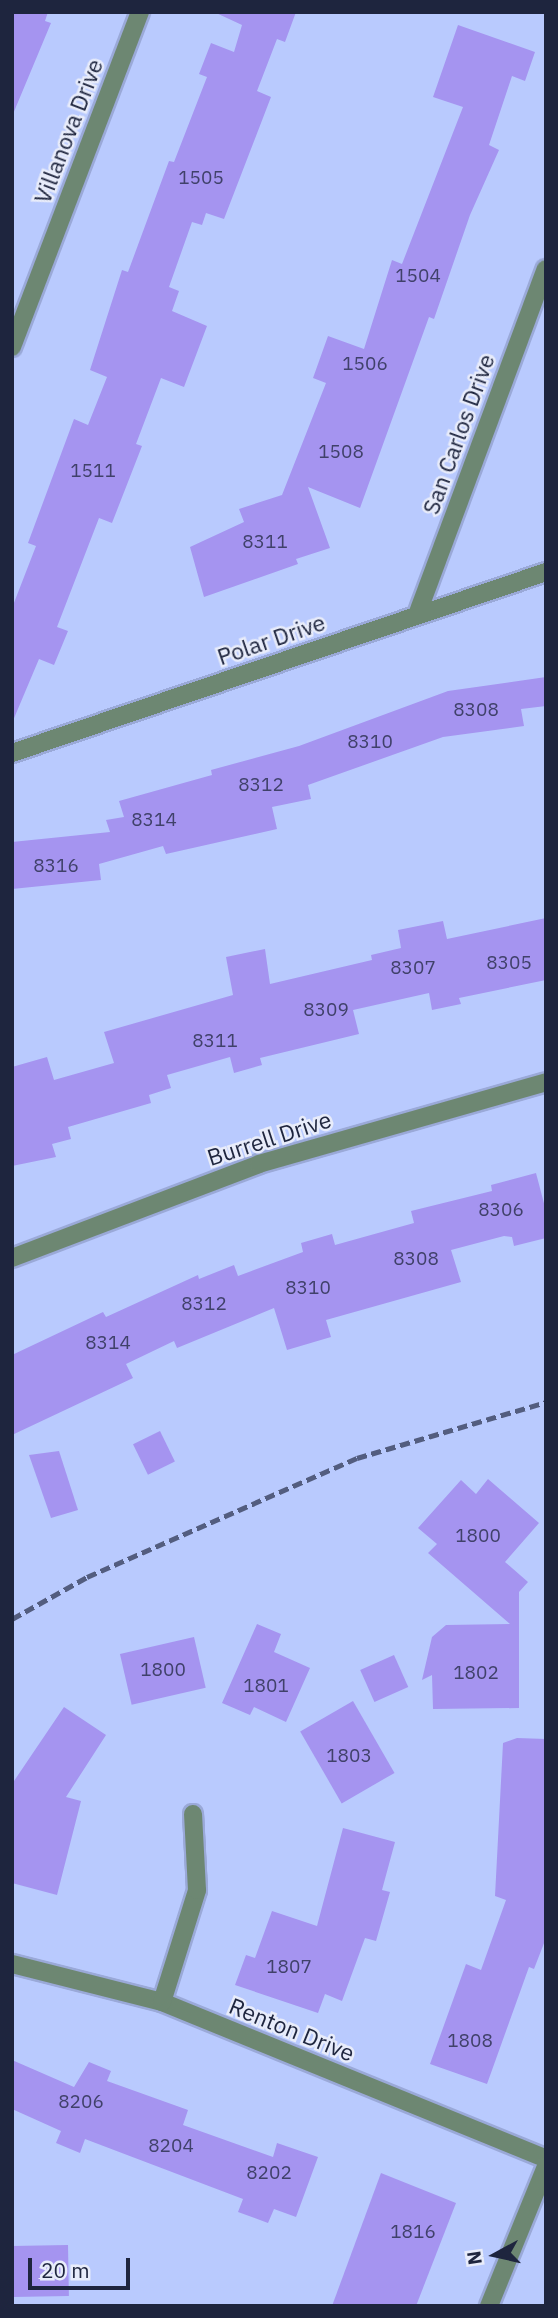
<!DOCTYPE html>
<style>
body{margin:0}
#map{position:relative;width:558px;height:2318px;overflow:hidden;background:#b9cafe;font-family:"IBM Plex Sans",sans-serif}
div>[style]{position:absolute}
.building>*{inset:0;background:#a594f0;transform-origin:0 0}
.roads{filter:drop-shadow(2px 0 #9aa9d8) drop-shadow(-2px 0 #9aa9d8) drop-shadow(0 2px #9aa9d8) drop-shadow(0 -2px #9aa9d8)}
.minor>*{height:18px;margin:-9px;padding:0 9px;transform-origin:9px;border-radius:9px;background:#6d8772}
.rail>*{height:5px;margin-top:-2.5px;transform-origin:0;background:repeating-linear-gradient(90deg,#535d7f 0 10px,transparent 0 15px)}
span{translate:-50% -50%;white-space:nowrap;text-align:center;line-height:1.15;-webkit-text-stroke:5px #e8ecfa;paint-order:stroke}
.number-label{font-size:19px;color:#40416a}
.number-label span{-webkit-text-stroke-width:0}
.street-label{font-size:23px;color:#1e253e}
.frame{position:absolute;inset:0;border:14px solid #1e253e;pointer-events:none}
.north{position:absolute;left:460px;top:2220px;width:70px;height:70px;-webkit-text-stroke:5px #e8ecfa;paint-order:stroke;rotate:262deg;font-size:19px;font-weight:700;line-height:28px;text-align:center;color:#1e253e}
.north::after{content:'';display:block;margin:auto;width:24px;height:32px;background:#1e253e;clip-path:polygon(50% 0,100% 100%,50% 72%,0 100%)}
.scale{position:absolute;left:28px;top:2258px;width:102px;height:32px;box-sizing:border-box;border:4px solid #1e253e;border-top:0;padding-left:9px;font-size:21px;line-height:24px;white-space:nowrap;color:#1e253e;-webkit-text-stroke:5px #e8ecfa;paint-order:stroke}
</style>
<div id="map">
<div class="building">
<i style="clip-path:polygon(12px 12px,48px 12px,45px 21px,51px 23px,13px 114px)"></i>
<i style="clip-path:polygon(214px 12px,296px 12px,285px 42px,277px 39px,257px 91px,271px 97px,224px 219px,206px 213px,202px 225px,192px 222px,169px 287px,179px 291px,172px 311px,207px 326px,184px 387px,161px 378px,136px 444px,142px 446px,112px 523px,99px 518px,57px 627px,68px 631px,54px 665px,39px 659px,12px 723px,12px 608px,36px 546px,28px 543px,74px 419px,88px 425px,107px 377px,90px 370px,122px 270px,128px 272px,169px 161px,174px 162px,207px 77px,199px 74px,211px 43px,234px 52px,242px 25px)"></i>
<i style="clip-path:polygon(458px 25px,535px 52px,525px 81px,512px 76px,489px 145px,499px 150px,470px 215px,434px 319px,429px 317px,360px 508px,308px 487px,330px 548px,296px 559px,298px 564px,204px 597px,190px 547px,244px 522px,239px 509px,282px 495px,326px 383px,313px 378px,328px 336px,364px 349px,392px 260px,402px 264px,463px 107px,433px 97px)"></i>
<i style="clip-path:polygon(546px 677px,546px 706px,521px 709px,524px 726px,443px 737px,308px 785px,311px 799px,272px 807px,277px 829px,166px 854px,163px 846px,99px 864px,101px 880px,12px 889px,12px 842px,110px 832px,106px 820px,124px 817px,119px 801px,212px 775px,211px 770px,299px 746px,448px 691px)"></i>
<i style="clip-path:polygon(546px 918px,546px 980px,459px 998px,461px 1004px,432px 1010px,429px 993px,353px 1010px,359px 1034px,260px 1058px,262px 1065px,234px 1073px,230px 1057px,167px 1075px,171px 1088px,149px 1095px,151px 1103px,68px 1127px,71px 1139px,52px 1144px,56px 1157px,12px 1166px,12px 1067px,47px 1057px,54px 1080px,114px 1063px,104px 1032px,233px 995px,226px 957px,265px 949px,270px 984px,372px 960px,371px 955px,401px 948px,398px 930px,443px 921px,447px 939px)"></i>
<i style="clip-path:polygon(536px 1173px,546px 1211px,546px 1238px,514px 1246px,512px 1237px,504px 1236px,451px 1250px,461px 1282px,326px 1320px,331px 1337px,287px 1350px,274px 1308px,177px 1348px,174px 1341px,126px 1364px,133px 1378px,12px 1435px,12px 1355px,103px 1312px,106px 1317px,198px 1275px,199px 1279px,234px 1265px,238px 1276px,303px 1252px,301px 1243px,332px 1234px,335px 1245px,414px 1223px,411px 1211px,492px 1191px,491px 1185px)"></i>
<i style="left:160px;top:1431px;width:34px;height:30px;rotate:64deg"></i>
<i style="clip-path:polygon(59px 1451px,78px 1510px,51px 1518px,29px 1455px)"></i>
<i style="clip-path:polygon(488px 1479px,539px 1523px,505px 1562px,528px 1582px,519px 1592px,519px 1708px,433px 1709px,432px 1675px,422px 1680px,432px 1637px,446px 1625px,510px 1624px,428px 1553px,437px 1544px,418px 1528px,461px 1480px,476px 1494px)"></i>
<i style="clip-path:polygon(257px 1624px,281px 1634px,274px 1652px,310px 1668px,286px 1722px,254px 1707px,250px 1715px,222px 1703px)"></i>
<i style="left:194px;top:1637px;width:52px;height:76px;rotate:77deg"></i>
<i style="left:394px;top:1655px;width:35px;height:37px;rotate:66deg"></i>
<i style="left:353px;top:1701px;width:83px;height:61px;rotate:60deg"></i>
<i style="clip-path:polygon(64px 1707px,106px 1735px,66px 1797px,81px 1801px,57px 1895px,12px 1883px,12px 1784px)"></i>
<i style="clip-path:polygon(517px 1738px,546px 1739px,546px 1938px,534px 1969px,529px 1967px,487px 2084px,430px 2064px,466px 1964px,481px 1970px,506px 1900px,495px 1896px,503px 1743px)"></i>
<i style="clip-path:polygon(343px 1828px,395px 1842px,382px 1890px,390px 1892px,376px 1941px,365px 1938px,342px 2001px,325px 1994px,318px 2013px,235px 1985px,246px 1955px,255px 1958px,272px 1911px,317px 1926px)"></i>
<i style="clip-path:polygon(12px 2060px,74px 2087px,89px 2062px,111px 2071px,107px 2081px,188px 2110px,183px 2125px,273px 2157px,277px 2143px,318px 2157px,296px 2217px,274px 2209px,268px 2223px,238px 2212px,243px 2199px,85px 2139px,80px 2153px,56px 2143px,61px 2131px,12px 2109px)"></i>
<i style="clip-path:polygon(381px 2173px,456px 2203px,416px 2306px,332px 2306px)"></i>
<i style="left:68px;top:2245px;width:51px;height:56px;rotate:89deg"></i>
</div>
<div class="roads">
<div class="minor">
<i style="left:12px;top:347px;width:359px;rotate:-69.1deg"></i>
<i style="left:417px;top:615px;width:369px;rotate:-69.6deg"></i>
<i style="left:12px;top:753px;width:564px;rotate:-18.72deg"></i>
<i style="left:12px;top:1258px;width:264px;rotate:-20.8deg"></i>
<i style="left:259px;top:1164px;width:298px;rotate:-15.9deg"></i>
<i style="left:12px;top:1964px;width:155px;rotate:14.2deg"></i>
<i style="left:162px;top:2002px;width:415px;rotate:22.2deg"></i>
<i style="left:162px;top:2002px;width:117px;rotate:-72.6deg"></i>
<i style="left:197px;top:1890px;width:76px;rotate:-93deg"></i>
<i style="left:489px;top:2306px;width:151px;rotate:-67.8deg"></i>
</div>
</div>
<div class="rail">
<i style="left:12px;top:1619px;width:86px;rotate:-29.2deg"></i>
<i style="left:87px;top:1577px;width:295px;rotate:-23.8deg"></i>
<i style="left:357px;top:1458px;width:197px;rotate:-16.5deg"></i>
</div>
<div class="number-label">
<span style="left:201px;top:178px">1505</span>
<span style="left:418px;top:276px">1504</span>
<span style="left:365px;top:364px">1506</span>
<span style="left:341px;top:452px">1508</span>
<span style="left:93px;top:471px">1511</span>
<span style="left:265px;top:542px">8311</span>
<span style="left:476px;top:710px">8308</span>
<span style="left:370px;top:742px">8310</span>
<span style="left:261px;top:785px">8312</span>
<span style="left:154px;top:820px">8314</span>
<span style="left:56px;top:866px">8316</span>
<span style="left:509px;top:963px">8305</span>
<span style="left:413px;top:968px">8307</span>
<span style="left:326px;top:1010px">8309</span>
<span style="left:215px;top:1041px">8311</span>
<span style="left:501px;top:1210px">8306</span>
<span style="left:416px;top:1259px">8308</span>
<span style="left:308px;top:1288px">8310</span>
<span style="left:204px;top:1304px">8312</span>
<span style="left:108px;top:1343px">8314</span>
<span style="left:478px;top:1536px">1800</span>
<span style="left:163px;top:1670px">1800</span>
<span style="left:476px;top:1673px">1802</span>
<span style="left:266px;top:1686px">1801</span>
<span style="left:349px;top:1756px">1803</span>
<span style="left:289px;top:1967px">1807</span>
<span style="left:470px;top:2041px">1808</span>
<span style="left:81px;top:2102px">8206</span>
<span style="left:171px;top:2146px">8204</span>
<span style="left:269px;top:2173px">8202</span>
<span style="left:413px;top:2232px">1816</span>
</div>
<div class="street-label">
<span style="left:68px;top:131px;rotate:-69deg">Villanova Drive</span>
<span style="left:458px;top:434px;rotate:-70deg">San Carlos Drive</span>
<span style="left:271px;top:639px;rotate:-19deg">Polar Drive</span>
<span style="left:269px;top:1138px;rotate:-18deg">Burrell Drive</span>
<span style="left:292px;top:2029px;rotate:22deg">Renton Drive</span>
</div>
<div class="frame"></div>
<div class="north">N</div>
<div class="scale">20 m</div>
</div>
